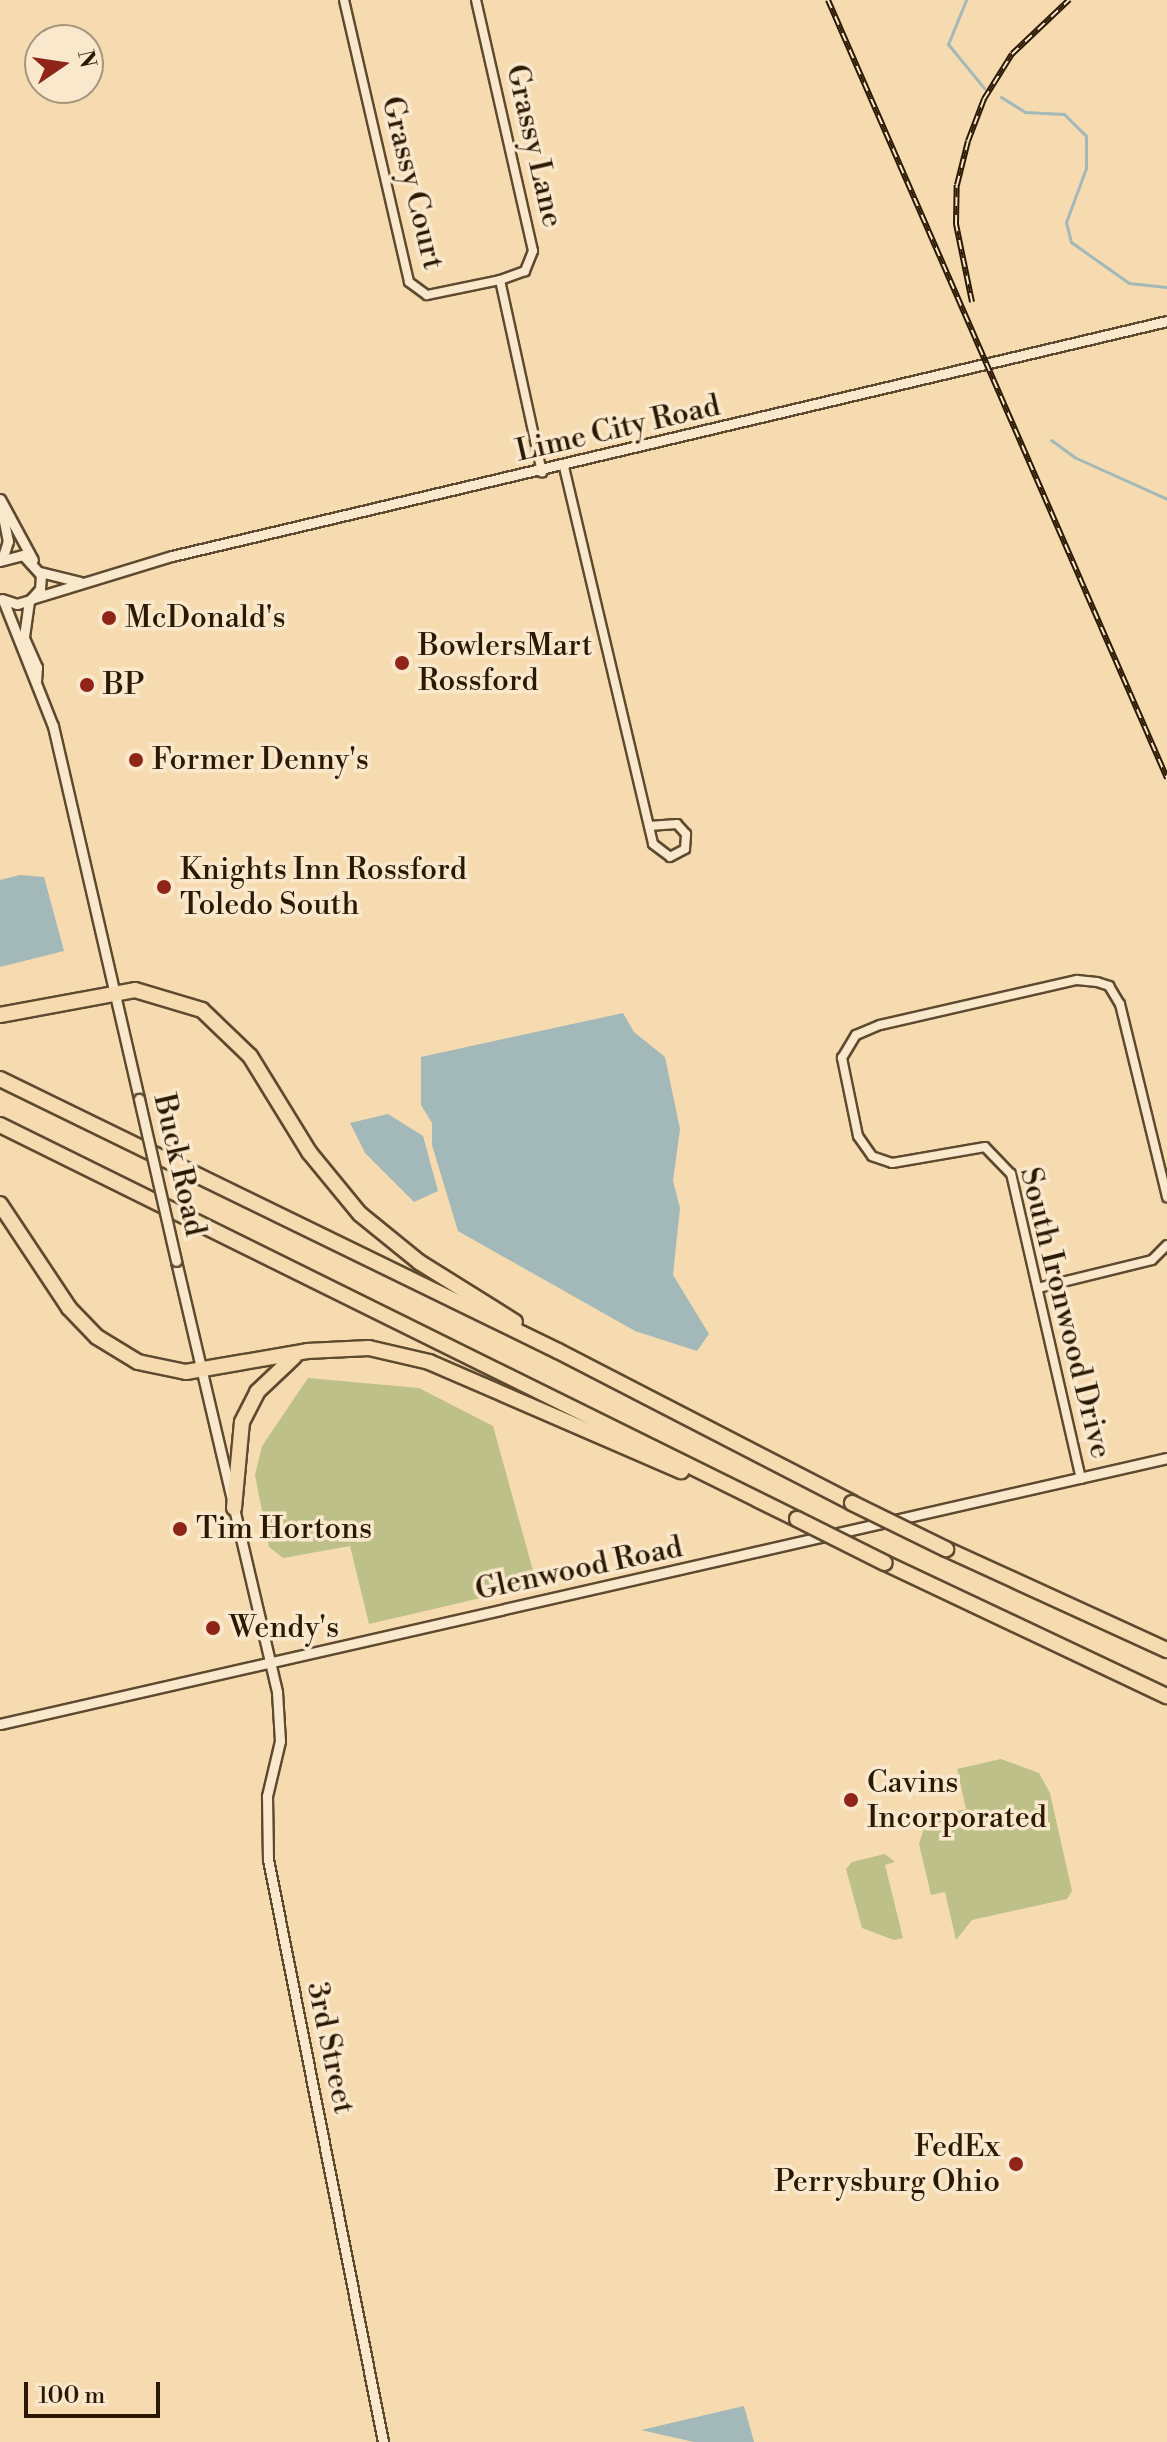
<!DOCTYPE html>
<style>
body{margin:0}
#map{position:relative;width:1167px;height:2442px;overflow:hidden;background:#f6dbb0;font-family:"Libre Bodoni",serif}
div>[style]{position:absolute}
.green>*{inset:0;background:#bec08a}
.water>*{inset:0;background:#a3b8b8}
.stream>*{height:3px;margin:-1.5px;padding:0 1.5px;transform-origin:1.5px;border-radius:1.5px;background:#a3b8b8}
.roads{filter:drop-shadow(2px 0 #5e4a2f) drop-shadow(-2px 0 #5e4a2f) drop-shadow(0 2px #5e4a2f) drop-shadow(0 -2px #5e4a2f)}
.minor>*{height:8px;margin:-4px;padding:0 4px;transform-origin:4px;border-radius:4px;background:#f9e8cc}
.tertiary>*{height:9px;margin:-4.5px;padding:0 4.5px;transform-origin:4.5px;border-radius:4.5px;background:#f9e8cc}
.motorway>*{height:14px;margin:-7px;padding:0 7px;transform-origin:7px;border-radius:7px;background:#f6dbb0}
.rail>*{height:6px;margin-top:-3px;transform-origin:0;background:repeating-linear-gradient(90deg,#f9e8cc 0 9px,#2c1904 0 18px);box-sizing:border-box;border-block:2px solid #2c1904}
.bridges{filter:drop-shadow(2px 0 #5e4a2f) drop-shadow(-2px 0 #5e4a2f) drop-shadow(0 2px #5e4a2f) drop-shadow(0 -2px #5e4a2f)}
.tertiary-bridge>*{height:9px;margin:-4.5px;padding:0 4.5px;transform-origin:4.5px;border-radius:4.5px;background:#f9e8cc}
.motorway-bridge>*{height:14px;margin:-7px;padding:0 7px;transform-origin:7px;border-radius:7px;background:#f6dbb0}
.dots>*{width:22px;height:22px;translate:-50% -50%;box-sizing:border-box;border:4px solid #f9e8cc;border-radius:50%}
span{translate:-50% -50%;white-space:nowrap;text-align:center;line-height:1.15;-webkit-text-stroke:7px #f9e8cc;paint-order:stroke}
.street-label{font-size:30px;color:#2c1904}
.poi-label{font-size:30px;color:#2c1904}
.left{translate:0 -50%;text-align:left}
.right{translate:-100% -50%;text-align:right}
.north{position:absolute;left:24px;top:24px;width:80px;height:80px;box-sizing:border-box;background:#f9e8cc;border:2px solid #a7957c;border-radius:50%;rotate:77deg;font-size:22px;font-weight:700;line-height:32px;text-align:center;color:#2c1904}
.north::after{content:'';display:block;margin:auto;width:28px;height:36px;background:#8f2418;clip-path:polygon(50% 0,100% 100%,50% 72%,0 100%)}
.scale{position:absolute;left:24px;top:2382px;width:136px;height:36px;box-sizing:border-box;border:4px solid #2c1904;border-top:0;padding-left:10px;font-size:24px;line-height:28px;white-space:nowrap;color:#2c1904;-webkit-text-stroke:6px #f9e8cc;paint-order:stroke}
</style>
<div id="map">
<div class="green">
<i style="clip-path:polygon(308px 1378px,419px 1388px,493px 1426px,537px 1585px,369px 1624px,350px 1546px,283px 1558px,269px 1547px,255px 1475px,262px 1446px)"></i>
<i style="clip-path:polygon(1001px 1759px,1039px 1773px,1050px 1793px,1072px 1891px,1067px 1899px,972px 1920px,956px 1940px,945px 1892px,931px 1895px,919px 1844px,927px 1818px,966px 1809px,957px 1769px)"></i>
<i style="clip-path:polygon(885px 1854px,895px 1862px,885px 1865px,903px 1938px,894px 1940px,862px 1928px,846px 1869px,852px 1862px)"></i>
</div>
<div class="water">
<i style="clip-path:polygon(20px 875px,44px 877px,64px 951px,0 967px,0 880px)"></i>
<i style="clip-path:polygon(623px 1013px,634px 1032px,665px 1057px,680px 1129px,673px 1181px,680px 1208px,673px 1275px,709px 1334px,697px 1351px,635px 1331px,458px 1231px,432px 1145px,432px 1123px,421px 1105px,421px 1057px)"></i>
<i style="clip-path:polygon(388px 1114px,423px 1136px,438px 1191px,414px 1202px,365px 1153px,350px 1123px)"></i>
<i style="clip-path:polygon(744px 2406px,754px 2442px,694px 2442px,641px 2430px)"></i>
</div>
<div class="stream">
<i style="left:966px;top:0;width:48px;rotate:112.2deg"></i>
<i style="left:948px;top:44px;width:57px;rotate:50.7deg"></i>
<i style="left:1001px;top:97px;width:28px;rotate:32deg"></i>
<i style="left:1025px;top:112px;width:39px;rotate:3deg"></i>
<i style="left:1064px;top:114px;width:31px;rotate:45deg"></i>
<i style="left:1086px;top:136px;width:32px;rotate:90deg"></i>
<i style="left:1086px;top:168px;width:58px;rotate:110.3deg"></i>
<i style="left:1066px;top:222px;width:21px;rotate:76deg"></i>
<i style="left:1071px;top:242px;width:71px;rotate:35.3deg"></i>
<i style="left:1129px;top:283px;width:38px;rotate:6deg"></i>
<i style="left:1051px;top:440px;width:29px;rotate:36deg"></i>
<i style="left:1074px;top:457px;width:102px;rotate:24.3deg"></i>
</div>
<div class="roads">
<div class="minor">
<i style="left:344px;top:0;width:289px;rotate:77deg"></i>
<i style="left:409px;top:282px;width:22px;rotate:36deg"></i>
<i style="left:427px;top:295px;width:75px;rotate:-11.6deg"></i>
<i style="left:476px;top:0;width:257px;rotate:77.2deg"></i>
<i style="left:533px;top:251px;width:22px;rotate:112deg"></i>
<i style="left:525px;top:271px;width:27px;rotate:160deg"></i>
<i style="left:500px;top:280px;width:197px;rotate:77.7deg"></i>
<i style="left:564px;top:467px;width:387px;rotate:76.7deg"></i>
<i style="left:653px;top:844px;width:21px;rotate:37deg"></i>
<i style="left:670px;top:857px;width:17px;rotate:-28deg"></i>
<i style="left:685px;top:849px;width:15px;rotate:-86deg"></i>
<i style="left:686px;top:834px;width:13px;rotate:-132deg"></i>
<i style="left:677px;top:824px;width:28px;rotate:176deg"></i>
<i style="left:1038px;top:1288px;width:117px;rotate:-13.8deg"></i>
<i style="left:1152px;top:1260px;width:21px;rotate:-45deg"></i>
<i style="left:1081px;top:1479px;width:313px;rotate:-102.9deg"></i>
<i style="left:1011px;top:1174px;width:37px;rotate:-134deg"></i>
<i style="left:985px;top:1147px;width:94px;rotate:170.2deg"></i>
<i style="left:892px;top:1163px;width:21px;rotate:-161deg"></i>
<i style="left:872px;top:1156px;width:24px;rotate:-125deg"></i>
<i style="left:858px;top:1136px;width:80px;rotate:-101.6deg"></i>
<i style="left:842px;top:1058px;width:27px;rotate:-59deg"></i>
<i style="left:856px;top:1035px;width:26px;rotate:-23deg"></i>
<i style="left:880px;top:1025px;width:202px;rotate:-12.9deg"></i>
<i style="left:1077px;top:980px;width:20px;rotate:6deg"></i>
<i style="left:1097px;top:982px;width:13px;rotate:18deg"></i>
<i style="left:1109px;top:986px;width:21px;rotate:59deg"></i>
<i style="left:1120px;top:1004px;width:199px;rotate:76.3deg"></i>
</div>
<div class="tertiary">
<i style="left:0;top:499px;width:69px;rotate:61.6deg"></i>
<i style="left:2px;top:511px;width:31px;rotate:79deg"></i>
<i style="left:8px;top:541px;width:19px;rotate:108deg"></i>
<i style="left:0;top:561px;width:24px;rotate:-15deg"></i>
<i style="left:23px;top:555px;width:27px;rotate:48deg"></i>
<i style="left:41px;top:575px;width:14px;rotate:94deg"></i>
<i style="left:40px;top:589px;width:15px;rotate:132deg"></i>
<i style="left:30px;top:600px;width:14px;rotate:163deg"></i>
<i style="left:17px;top:604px;width:16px;rotate:-162deg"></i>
<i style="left:40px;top:572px;width:41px;rotate:14deg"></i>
<i style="left:31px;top:599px;width:147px;rotate:-17deg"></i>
<i style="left:172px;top:556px;width:1022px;rotate:-13.29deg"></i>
<i style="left:3px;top:600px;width:136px;rotate:68.4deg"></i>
<i style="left:53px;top:726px;width:383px;rotate:77deg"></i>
<i style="left:29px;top:601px;width:37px;rotate:98deg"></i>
<i style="left:24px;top:638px;width:32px;rotate:66deg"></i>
<i style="left:37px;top:667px;width:13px;rotate:94deg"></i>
<i style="left:176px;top:1261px;width:443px;rotate:76.8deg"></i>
<i style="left:277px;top:1692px;width:49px;rotate:86.5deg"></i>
<i style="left:280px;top:1741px;width:57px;rotate:103.3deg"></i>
<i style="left:267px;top:1796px;width:63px;rotate:89.1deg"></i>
<i style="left:268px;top:1859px;width:594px;rotate:78.84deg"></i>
<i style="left:0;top:1724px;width:1197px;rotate:-12.84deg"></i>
</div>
<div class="motorway">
<i style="left:0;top:1015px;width:137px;rotate:-10.5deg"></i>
<i style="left:135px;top:990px;width:70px;rotate:16.6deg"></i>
<i style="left:202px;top:1010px;width:66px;rotate:43.8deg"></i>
<i style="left:250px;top:1056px;width:113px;rotate:58.4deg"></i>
<i style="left:309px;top:1152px;width:80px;rotate:50.6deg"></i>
<i style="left:360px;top:1214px;width:76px;rotate:39.1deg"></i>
<i style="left:419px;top:1262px;width:113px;rotate:32deg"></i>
<i style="left:0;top:1079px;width:621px;rotate:25.99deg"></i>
<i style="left:558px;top:1351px;width:331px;rotate:27.3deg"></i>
<i style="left:0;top:1125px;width:889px;rotate:26.31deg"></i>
<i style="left:0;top:1204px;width:125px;rotate:56.4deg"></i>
<i style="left:69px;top:1308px;width:40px;rotate:46deg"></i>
<i style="left:97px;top:1337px;width:48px;rotate:31.4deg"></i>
<i style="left:138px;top:1362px;width:49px;rotate:11.8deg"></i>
<i style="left:186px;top:1372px;width:123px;rotate:-9.8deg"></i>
<i style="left:307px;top:1351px;width:62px;rotate:-2.8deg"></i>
<i style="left:369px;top:1348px;width:62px;rotate:13.1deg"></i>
<i style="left:429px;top:1362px;width:275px;rotate:23.4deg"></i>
<i style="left:234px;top:1508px;width:86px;rotate:-84.7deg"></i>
<i style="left:242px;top:1422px;width:34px;rotate:-63deg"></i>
<i style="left:257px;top:1392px;width:51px;rotate:-43.4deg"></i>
<i style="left:946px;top:1549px;width:243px;rotate:24.6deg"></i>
<i style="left:885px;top:1563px;width:312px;rotate:25.3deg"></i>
</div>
</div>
<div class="rail">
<i style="left:828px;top:0;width:849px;rotate:66.46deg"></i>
<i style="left:972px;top:302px;width:80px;rotate:-101.6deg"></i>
<i style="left:956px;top:224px;width:39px;rotate:-89deg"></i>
<i style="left:957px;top:185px;width:45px;rotate:-76deg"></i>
<i style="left:968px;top:141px;width:45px;rotate:-69.1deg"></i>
<i style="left:984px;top:99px;width:53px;rotate:-58.1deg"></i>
<i style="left:1012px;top:54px;width:79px;rotate:-43.5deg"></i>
</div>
<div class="bridges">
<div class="tertiary-bridge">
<i style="left:139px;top:1099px;width:166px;rotate:77.1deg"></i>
</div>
<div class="motorway-bridge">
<i style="left:852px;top:1503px;width:105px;rotate:26.1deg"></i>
<i style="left:797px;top:1519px;width:98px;rotate:26.6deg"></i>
</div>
</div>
<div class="dots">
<i style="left:109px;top:618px;background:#8f2418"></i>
<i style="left:402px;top:663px;background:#8f2418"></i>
<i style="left:87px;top:685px;background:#8f2418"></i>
<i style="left:136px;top:760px;background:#8f2418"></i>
<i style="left:164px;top:887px;background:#8f2418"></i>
<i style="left:180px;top:1529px;background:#8f2418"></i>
<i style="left:213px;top:1628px;background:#8f2418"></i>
<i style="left:851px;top:1800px;background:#8f2418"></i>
<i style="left:1016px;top:2164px;background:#8f2418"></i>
</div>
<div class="street-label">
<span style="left:534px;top:146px;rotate:77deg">Grassy Lane</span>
<span style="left:412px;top:183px;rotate:76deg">Grassy Court</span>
<span style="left:618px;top:429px;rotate:-13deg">Lime City Road</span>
<span style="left:179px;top:1165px;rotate:77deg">Buck Road</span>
<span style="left:1065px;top:1313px;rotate:76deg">South Ironwood Drive</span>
<span style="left:579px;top:1569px;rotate:-12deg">Glenwood Road</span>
<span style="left:330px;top:2048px;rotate:78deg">3rd Street</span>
</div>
<div class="poi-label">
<span class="left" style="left:125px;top:618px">McDonald's</span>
<span class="left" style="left:418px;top:663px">BowlersMart<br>Rossford</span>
<span class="left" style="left:103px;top:685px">BP</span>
<span class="left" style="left:152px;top:760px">Former Denny's</span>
<span class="left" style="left:180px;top:887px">Knights Inn Rossford<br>Toledo South</span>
<span class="left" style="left:196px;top:1529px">Tim Hortons</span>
<span class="left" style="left:229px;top:1628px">Wendy's</span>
<span class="left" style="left:867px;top:1800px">Cavins<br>Incorporated</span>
<span class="right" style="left:1000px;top:2164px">FedEx<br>Perrysburg Ohio</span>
</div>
<div class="north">N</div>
<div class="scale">100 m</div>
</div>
